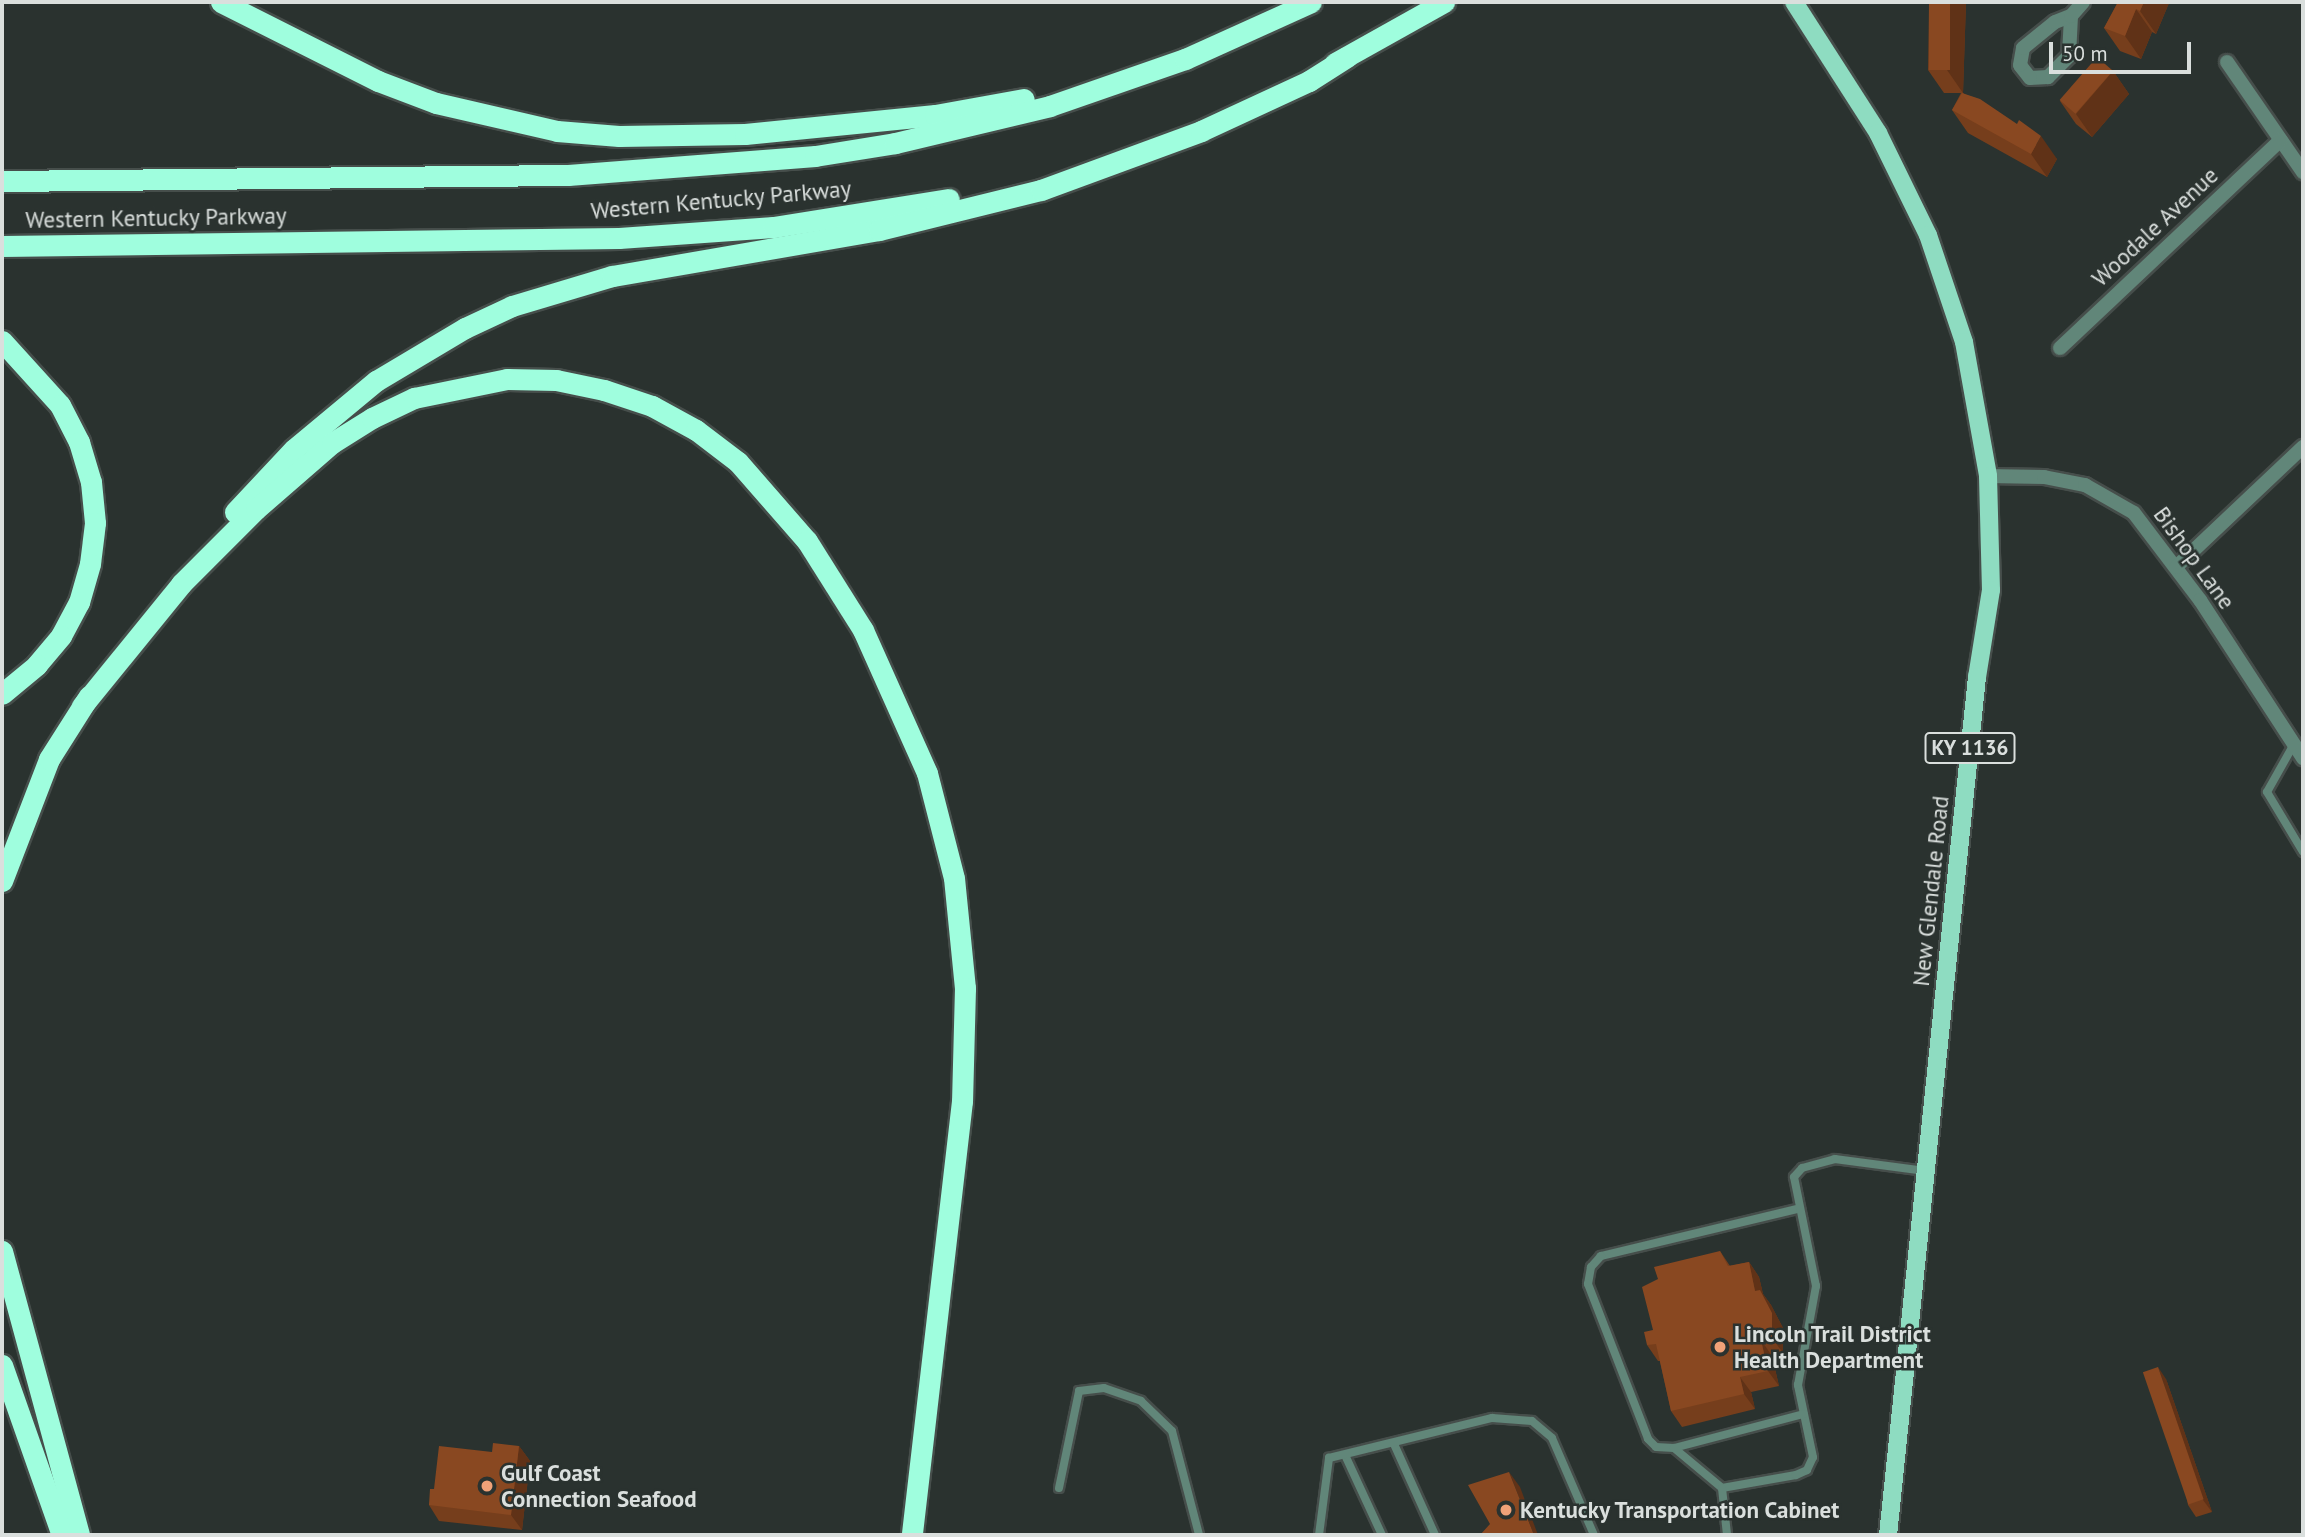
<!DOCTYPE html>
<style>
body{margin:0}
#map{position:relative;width:2305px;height:1537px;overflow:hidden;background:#2a322f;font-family:"PT Sans",sans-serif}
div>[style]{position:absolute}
.roads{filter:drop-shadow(2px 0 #464e4b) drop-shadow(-2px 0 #464e4b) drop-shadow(0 2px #464e4b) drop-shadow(0 -2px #464e4b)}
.service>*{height:8px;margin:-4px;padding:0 4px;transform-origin:4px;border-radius:4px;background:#618679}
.minor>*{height:14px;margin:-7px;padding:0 7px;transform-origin:7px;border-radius:7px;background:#618679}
.primary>*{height:18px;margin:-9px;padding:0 9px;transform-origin:9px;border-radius:9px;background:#8edcc1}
.motorway>*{height:21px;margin:-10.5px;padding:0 10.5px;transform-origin:10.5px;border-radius:10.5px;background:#9ffede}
.wall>*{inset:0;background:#763e1c}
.shaded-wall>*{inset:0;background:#603217}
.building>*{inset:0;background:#894821;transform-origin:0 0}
.dots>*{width:19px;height:19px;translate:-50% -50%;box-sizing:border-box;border:4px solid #2a322f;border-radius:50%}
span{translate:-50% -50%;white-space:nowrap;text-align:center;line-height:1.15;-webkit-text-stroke:5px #2a322f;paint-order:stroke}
.shield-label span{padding:2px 5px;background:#2a322f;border:2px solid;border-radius:5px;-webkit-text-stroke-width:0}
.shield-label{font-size:21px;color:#dadfdd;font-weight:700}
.street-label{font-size:23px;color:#dadfdd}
.poi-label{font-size:23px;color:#dadfdd;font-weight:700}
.left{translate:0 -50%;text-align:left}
.frame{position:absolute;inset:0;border:4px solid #dadfdd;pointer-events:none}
.scale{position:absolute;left:2049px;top:42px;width:142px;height:32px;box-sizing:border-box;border:4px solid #dadfdd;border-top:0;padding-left:9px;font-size:21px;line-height:24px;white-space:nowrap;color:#dadfdd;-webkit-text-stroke:5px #2a322f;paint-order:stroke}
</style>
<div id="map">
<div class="roads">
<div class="service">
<i style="left:2294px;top:744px;width:55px;rotate:119.4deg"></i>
<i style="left:2267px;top:792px;width:70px;rotate:59deg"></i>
<i style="left:1797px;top:1209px;width:202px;rotate:166.5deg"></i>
<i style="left:1601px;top:1256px;width:15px;rotate:132deg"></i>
<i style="left:1591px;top:1267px;width:17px;rotate:100deg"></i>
<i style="left:1588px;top:1284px;width:166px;rotate:68.8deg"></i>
<i style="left:1648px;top:1439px;width:11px;rotate:45deg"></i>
<i style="left:1656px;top:1447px;width:18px;rotate:3deg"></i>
<i style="left:1674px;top:1448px;width:62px;rotate:39.8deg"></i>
<i style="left:1722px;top:1488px;width:75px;rotate:-10deg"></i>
<i style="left:1796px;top:1475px;width:12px;rotate:-24deg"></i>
<i style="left:1807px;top:1470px;width:14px;rotate:-65deg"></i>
<i style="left:1813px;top:1457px;width:74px;rotate:-101.8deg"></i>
<i style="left:1798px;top:1385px;width:101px;rotate:-79.7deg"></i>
<i style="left:1816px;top:1286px;width:111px;rotate:-101.4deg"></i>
<i style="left:1794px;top:1177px;width:12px;rotate:-48deg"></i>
<i style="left:1802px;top:1168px;width:34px;rotate:-15deg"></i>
<i style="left:1835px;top:1159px;width:91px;rotate:7.6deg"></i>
<i style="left:1394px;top:1444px;width:100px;rotate:65.7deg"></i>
<i style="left:1674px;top:1448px;width:134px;rotate:-14.7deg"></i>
<i style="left:1345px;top:1455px;width:88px;rotate:65.2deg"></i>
<i style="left:1059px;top:1488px;width:99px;rotate:-78.3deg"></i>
<i style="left:1079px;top:1391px;width:25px;rotate:-7deg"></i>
<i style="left:1104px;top:1388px;width:39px;rotate:19deg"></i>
<i style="left:1141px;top:1401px;width:43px;rotate:44.1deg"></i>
<i style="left:1172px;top:1431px;width:107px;rotate:75.4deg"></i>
<i style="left:1722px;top:1488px;width:47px;rotate:83.9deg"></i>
<i style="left:1319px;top:1535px;width:78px;rotate:-82.6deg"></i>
<i style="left:1329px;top:1458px;width:168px;rotate:-13.8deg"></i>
<i style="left:1492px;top:1418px;width:40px;rotate:4.3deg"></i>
<i style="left:1532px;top:1421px;width:26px;rotate:40deg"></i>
<i style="left:1552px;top:1438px;width:106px;rotate:66.6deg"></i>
</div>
<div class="minor">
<i style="left:2071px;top:16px;width:40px;rotate:92.9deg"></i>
<i style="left:2069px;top:56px;width:30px;rotate:135deg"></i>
<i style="left:2048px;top:77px;width:18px;rotate:177deg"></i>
<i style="left:2030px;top:78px;width:16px;rotate:-128deg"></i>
<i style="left:2020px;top:65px;width:17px;rotate:-80deg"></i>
<i style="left:2023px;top:48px;width:41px;rotate:-39.1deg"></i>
<i style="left:2055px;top:22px;width:17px;rotate:-21deg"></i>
<i style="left:2071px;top:16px;width:18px;rotate:-49deg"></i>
<i style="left:2227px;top:62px;width:134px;rotate:55.4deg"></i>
<i style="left:2060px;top:348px;width:303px;rotate:-43.3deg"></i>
<i style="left:1988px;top:476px;width:56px;rotate:1deg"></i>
<i style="left:2044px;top:477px;width:42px;rotate:11deg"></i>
<i style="left:2085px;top:485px;width:56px;rotate:29.7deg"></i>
<i style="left:2134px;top:513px;width:109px;rotate:52.8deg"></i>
<i style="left:2200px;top:600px;width:189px;rotate:56.9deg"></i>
<i style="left:2176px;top:567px;width:175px;rotate:-43.4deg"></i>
</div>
<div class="primary">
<i style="left:1794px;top:2px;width:156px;rotate:57.3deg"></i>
<i style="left:1878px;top:133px;width:114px;rotate:63.9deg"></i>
<i style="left:1928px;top:235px;width:113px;rotate:71.4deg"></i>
<i style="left:1964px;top:342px;width:136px;rotate:79.8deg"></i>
<i style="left:1988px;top:476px;width:114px;rotate:88.5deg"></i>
<i style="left:1991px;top:590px;width:88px;rotate:99.1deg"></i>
<i style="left:1977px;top:677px;width:863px;rotate:95.92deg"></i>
</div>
<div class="motorway">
<i style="left:221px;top:2px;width:176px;rotate:26.7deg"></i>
<i style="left:378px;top:81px;width:62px;rotate:20.8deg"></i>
<i style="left:436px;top:103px;width:124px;rotate:13deg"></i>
<i style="left:557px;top:131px;width:62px;rotate:4.6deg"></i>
<i style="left:619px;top:136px;width:126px;rotate:-0.9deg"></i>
<i style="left:745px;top:134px;width:191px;rotate:-5.7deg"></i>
<i style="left:935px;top:115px;width:90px;rotate:-10.2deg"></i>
<i style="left:1335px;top:63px;width:125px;rotate:-29.2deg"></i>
<i style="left:2px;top:181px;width:566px;rotate:-0.61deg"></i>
<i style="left:568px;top:175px;width:248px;rotate:-4.4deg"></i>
<i style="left:815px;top:156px;width:81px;rotate:-9.2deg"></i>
<i style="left:895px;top:143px;width:159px;rotate:-13.4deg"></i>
<i style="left:1050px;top:106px;width:143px;rotate:-19.2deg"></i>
<i style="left:1185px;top:59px;width:138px;rotate:-24.3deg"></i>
<i style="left:2px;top:246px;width:617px;rotate:-0.74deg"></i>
<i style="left:619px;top:238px;width:155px;rotate:-4.1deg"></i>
<i style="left:774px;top:227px;width:177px;rotate:-9.1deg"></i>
<i style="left:2px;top:341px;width:86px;rotate:47.8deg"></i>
<i style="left:60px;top:405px;width:42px;rotate:62.8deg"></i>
<i style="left:79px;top:442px;width:42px;rotate:73.3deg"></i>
<i style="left:91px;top:482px;width:41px;rotate:84.4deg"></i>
<i style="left:95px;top:523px;width:41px;rotate:97deg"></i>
<i style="left:90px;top:564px;width:40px;rotate:106deg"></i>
<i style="left:79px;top:602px;width:38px;rotate:118deg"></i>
<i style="left:61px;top:636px;width:38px;rotate:130deg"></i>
<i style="left:37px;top:665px;width:45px;rotate:140.4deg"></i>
<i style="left:235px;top:512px;width:86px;rotate:-46.9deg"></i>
<i style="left:294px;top:449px;width:107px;rotate:-39.7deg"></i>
<i style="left:376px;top:381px;width:104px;rotate:-30.8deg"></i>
<i style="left:465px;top:328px;width:52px;rotate:-25.1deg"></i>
<i style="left:512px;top:306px;width:104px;rotate:-16.7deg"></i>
<i style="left:612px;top:276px;width:271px;rotate:-9.8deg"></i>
<i style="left:879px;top:230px;width:167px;rotate:-13.9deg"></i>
<i style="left:1041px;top:190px;width:171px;rotate:-20.2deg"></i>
<i style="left:1201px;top:131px;width:119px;rotate:-24.8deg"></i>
<i style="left:1309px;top:81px;width:45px;rotate:-32.3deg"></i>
<i style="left:82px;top:706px;width:157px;rotate:-50.9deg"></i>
<i style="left:181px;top:584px;width:106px;rotate:-45deg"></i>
<i style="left:256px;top:509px;width:101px;rotate:-41deg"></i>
<i style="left:332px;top:443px;width:47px;rotate:-32deg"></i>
<i style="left:372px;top:418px;width:47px;rotate:-25.5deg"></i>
<i style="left:414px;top:398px;width:95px;rotate:-11.5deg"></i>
<i style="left:507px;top:379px;width:49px;rotate:1.2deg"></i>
<i style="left:556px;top:380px;width:49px;rotate:11.8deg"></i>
<i style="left:604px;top:390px;width:51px;rotate:18.4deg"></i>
<i style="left:652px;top:406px;width:50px;rotate:28.6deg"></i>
<i style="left:696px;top:430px;width:53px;rotate:37.3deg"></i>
<i style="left:738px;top:462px;width:105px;rotate:48.9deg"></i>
<i style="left:807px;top:541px;width:105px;rotate:57.8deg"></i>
<i style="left:863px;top:630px;width:157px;rotate:65.9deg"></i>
<i style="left:927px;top:773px;width:108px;rotate:75.6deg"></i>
<i style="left:954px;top:878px;width:111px;rotate:84.3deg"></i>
<i style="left:965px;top:988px;width:113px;rotate:91.5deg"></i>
<i style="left:962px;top:1101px;width:437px;rotate:96.6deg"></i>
<i style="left:2px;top:881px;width:131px;rotate:-68.9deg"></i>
<i style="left:49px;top:759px;width:75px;rotate:-57.6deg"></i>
<i style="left:2px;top:1251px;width:294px;rotate:74.8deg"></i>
<i style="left:2px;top:1365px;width:180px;rotate:70.6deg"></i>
</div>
</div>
<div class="wall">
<i style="clip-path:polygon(1929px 2px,1966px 2px,1963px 93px,2057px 159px,2047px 177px,1968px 133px,1952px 110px,1961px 93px,1944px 93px,1928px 70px)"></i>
<i style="clip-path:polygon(2118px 2px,2168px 2px,2169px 3px,2156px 34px,2152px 32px,2141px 59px,2120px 51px,2104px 28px)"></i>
<i style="clip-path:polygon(2113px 71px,2129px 94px,2092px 137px,2076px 124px,2060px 101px)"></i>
<i style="clip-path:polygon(1720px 1251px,1730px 1266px,1749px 1262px,1759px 1277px,1763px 1294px,1771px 1305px,1783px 1328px,1783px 1353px,1772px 1356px,1779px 1386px,1751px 1392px,1755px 1409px,1682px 1427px,1671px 1411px,1660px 1361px,1658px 1361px,1647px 1345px)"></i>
<i style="clip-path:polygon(2166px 1379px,2212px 1512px,2196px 1517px,2188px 1505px)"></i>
<i style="clip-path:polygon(519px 1446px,530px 1461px,522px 1530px,439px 1521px,429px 1505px,434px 1489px)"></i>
</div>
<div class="shaded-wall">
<i style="clip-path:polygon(1950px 2px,1966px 2px,1963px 93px,1947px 70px)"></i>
<i style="clip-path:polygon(2144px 2px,2168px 2px,2169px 3px,2156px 34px,2140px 11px)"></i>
<i style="clip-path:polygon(2136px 9px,2152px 32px,2141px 59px,2125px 36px)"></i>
<i style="clip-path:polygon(2113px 71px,2129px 94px,2092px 137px,2076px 114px)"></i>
<i style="clip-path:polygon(2041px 136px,2057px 159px,2047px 177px,2031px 154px)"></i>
<i style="clip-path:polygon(1749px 1262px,1759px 1277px,1763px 1294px,1771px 1305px,1783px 1328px,1783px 1353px,1772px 1338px,1755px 1291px)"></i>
<i style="clip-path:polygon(1761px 1340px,1772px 1356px,1779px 1386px,1768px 1371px)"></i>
<i style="clip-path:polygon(2158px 1367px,2166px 1379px,2212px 1512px,2203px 1500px)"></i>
<i style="clip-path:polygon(1740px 1377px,1751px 1392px,1755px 1409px,1744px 1394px)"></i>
<i style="clip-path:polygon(519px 1446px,530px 1461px,522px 1530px,511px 1515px)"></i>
<i style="clip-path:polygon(1509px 1472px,1520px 1487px,1538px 1535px,1534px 1535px)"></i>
</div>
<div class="building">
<i style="left:1929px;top:2px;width:21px;height:68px"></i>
<i style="clip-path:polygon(2118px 2px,2144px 2px,2140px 11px,2136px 9px,2125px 36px,2104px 28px)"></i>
<i style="left:2097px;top:57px;width:21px;height:57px;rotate:41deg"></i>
<i style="clip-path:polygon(1962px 93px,1980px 99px,2017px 124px,2019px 120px,2041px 136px,2031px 154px,1952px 110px)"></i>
<i style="clip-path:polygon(1720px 1251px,1728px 1266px,1749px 1262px,1755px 1291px,1760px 1290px,1772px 1313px,1772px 1338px,1761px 1340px,1768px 1371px,1740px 1377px,1744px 1394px,1671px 1411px,1656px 1344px,1647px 1345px,1644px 1332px,1653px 1330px,1642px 1287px,1658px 1279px,1654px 1267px)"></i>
<i style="left:2158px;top:1367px;width:140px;height:16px;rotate:71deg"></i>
<i style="clip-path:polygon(493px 1443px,519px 1446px,511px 1515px,429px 1505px,430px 1489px,434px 1489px,439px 1446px,492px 1452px)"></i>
<i style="clip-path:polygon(1509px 1472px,1534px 1535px,1480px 1535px,1490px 1524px,1468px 1485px)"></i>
</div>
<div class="dots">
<i style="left:1720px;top:1347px;background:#f0a278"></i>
<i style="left:487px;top:1486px;background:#f0a278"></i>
<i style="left:1506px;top:1510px;background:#f0a278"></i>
</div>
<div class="shield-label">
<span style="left:1970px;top:748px">KY 1136</span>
</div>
<div class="street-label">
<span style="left:721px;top:200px;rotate:-5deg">Western Kentucky Parkway</span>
<span style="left:156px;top:218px;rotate:-1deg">Western Kentucky Parkway</span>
<span style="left:2155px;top:227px;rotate:-43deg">Woodale Avenue</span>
<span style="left:2194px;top:558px;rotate:54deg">Bishop Lane</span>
<span style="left:1931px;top:891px;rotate:-84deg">New Glendale Road</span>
</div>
<div class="poi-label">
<span class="left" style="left:1734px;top:1347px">Lincoln Trail District<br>Health Department</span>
<span class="left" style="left:501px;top:1486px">Gulf Coast<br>Connection Seafood</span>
<span class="left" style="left:1520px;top:1510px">Kentucky Transportation Cabinet</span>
</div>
<div class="frame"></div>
<div class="scale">50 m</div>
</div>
